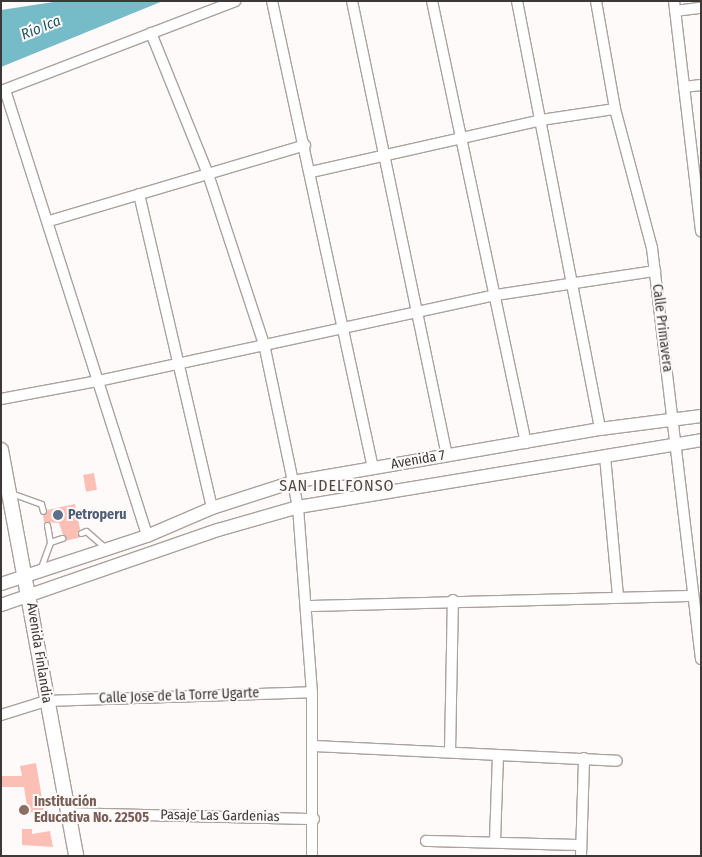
<!DOCTYPE html>
<meta charset="utf-8">
<style>
body{margin:0}
#map{position:relative;width:702px;height:857px;overflow:hidden;background:#fefaf9;font-family:"Fira Sans Condensed",sans-serif}
div>[style]{position:absolute}
.water>*{inset:0;background:#76bbc8}
.building>*{inset:0;background:#fcbfb5;transform-origin:0 0}
.roads{filter:drop-shadow(1px 0 #aba29f) drop-shadow(-1px 0 #aba29f) drop-shadow(0 1px #aba29f) drop-shadow(0 -1px #aba29f)}
.service>*{height:5px;margin:-2.5px;padding:0 2.5px;transform-origin:2.5px;border-radius:2.5px;background:#fff}
.minor>*{height:10px;margin:-5px;padding:0 5px;transform-origin:5px;border-radius:5px;background:#fff}
.tertiary>*{height:12px;margin:-6px;padding:0 6px;transform-origin:6px;border-radius:6px;background:#fff}
.secondary>*{height:14px;margin:-7px;padding:0 7px;transform-origin:7px;border-radius:7px;background:#fff}
.dots>*{width:14px;height:14px;translate:-50% -50%;box-sizing:border-box;border:2px solid #fefaf9;border-radius:50%}
span{translate:-50% -50%;white-space:nowrap;text-align:center;line-height:1.15;-webkit-text-stroke:4px #fefaf9;paint-order:stroke}
.street-label{font-size:14px;color:#3c3837}
.service-label{font-size:14px;color:#4e5e75;font-weight:700}
.left{translate:0 -50%;text-align:left}
.education-label{font-size:14px;color:#785e54;font-weight:700}
.water-label{font-size:15px;color:#1d5862;font-style:italic}
.quarter-label{font-size:16px;color:#504946;letter-spacing:1px}
.frame{position:absolute;inset:0;border:2px solid #3c3837;pointer-events:none}
</style>
<div id="map">
<div class="water">
<i style="clip-path:polygon(60px 1px,163px 1px,1px 67px,1px 10px)"></i>
</div>
<div class="building">
<i style="left:94px;top:473px;width:17px;height:11px;rotate:80deg"></i>
<i style="clip-path:polygon(75px 504px,80px 529px,77px 534px,82px 537px,65px 541px,59px 523px,44px 522px,43px 515px,47px 510px)"></i>
<i style="clip-path:polygon(36px 763px,44px 810px,28px 813px,24px 787px,1px 787px,1px 776px,22px 776px,20px 766px)"></i>
<i style="clip-path:polygon(22px 829px,32px 829px,32px 834px,50px 831px,53px 847px,22px 845px)"></i>
</div>
<div class="roads">
<div class="service">
<i style="left:11px;top:493px;width:32px;rotate:20deg"></i>
<i style="left:41px;top:504px;width:7px;rotate:74deg"></i>
<i style="left:47px;top:525px;width:17px;rotate:80deg"></i>
<i style="left:81px;top:533px;width:5px;rotate:-22deg"></i>
<i style="left:86px;top:531px;width:28px;rotate:41deg"></i>
<i style="left:40px;top:570px;width:30px;rotate:-70deg"></i>
<i style="left:50px;top:542px;width:13px;rotate:-18deg"></i>
</div>
<div class="minor">
<i style="left:272px;top:1px;width:478px;rotate:77.8deg"></i>
<i style="left:352px;top:1px;width:465px;rotate:78.2deg"></i>
<i style="left:432px;top:1px;width:452px;rotate:78deg"></i>
<i style="left:517px;top:1px;width:436px;rotate:79deg"></i>
<i style="left:596px;top:1px;width:110px;rotate:80deg"></i>
<i style="left:615px;top:109px;width:144px;rotate:75.1deg"></i>
<i style="left:652px;top:248px;width:414px;rotate:83.2deg"></i>
<i style="left:674px;top:1px;width:232px;rotate:83.3deg"></i>
<i style="left:675px;top:11px;width:26px;rotate:-7deg"></i>
<i style="left:151px;top:33px;width:152px;rotate:68deg"></i>
<i style="left:208px;top:174px;width:179px;rotate:71.8deg"></i>
<i style="left:264px;top:344px;width:141px;rotate:78.1deg"></i>
<i style="left:293px;top:482px;width:25px;rotate:79deg"></i>
<i style="left:298px;top:507px;width:186px;rotate:85.7deg"></i>
<i style="left:312px;top:692px;width:164px;rotate:90deg"></i>
<i style="left:684px;top:87px;width:17px;rotate:-7deg"></i>
<i style="left:5px;top:90px;width:468px;rotate:72.3deg"></i>
<i style="left:1px;top:91px;width:251px;rotate:-21deg"></i>
<i style="left:311px;top:172px;width:236px;rotate:-12.7deg"></i>
<i style="left:541px;top:120px;width:75px;rotate:-8.5deg"></i>
<i style="left:139px;top:194px;width:322px;rotate:76.9deg"></i>
<i style="left:49px;top:221px;width:267px;rotate:-16.5deg"></i>
<i style="left:1px;top:399px;width:99px;rotate:-10.5deg"></i>
<i style="left:98px;top:381px;width:407px;rotate:-12.2deg"></i>
<i style="left:496px;top:295px;width:161px;rotate:-8.6deg"></i>
<i style="left:605px;top:456px;width:142px;rotate:84.7deg"></i>
<i style="left:307px;top:606px;width:386px;rotate:-1.5deg"></i>
<i style="left:1px;top:715px;width:47px;rotate:-17.3deg"></i>
<i style="left:46px;top:701px;width:266px;rotate:-1.9deg"></i>
<i style="left:314px;top:746px;width:303px;rotate:2.8deg"></i>
<i style="left:450px;top:752px;width:152px;rotate:-88.9deg"></i>
<i style="left:67px;top:813px;width:247px;rotate:1.4deg"></i>
<i style="left:426px;top:841px;width:155px;rotate:1.5deg"></i>
<i style="left:495px;top:841px;width:86px;rotate:-88deg"></i>
<i style="left:581px;top:856px;width:98px;rotate:-88.2deg"></i>
</div>
<div class="tertiary">
<i style="left:1px;top:584px;width:154px;rotate:-18.2deg"></i>
<i style="left:147px;top:536px;width:71px;rotate:-23.3deg"></i>
<i style="left:212px;top:508px;width:85px;rotate:-17.8deg"></i>
<i style="left:293px;top:482px;width:312px;rotate:-9.8deg"></i>
<i style="left:600px;top:429px;width:102px;rotate:-7.3deg"></i>
<i style="left:1px;top:605px;width:230px;rotate:-19.1deg"></i>
<i style="left:218px;top:530px;width:83px;rotate:-16deg"></i>
<i style="left:298px;top:507px;width:409px;rotate:-9.4deg"></i>
</div>
<div class="secondary">
<i style="left:1px;top:450px;width:413px;rotate:79.5deg"></i>
</div>
</div>
<div class="dots">
<i style="left:58px;top:515px;background:#5c6f8a"></i>
<i style="left:24px;top:810px;background:#8d6e63"></i>
</div>
<div class="street-label">
<span style="left:662px;top:328px;rotate:83deg">Calle Primavera</span>
<span style="left:418px;top:460px;rotate:-10deg">Avenida 7</span>
<span style="left:39px;top:653px;rotate:81deg">Avenida Finlandia</span>
<span style="left:179px;top:696px;rotate:-2deg">Calle Jose de la Torre Ugarte</span>
<span style="left:220px;top:816px;rotate:1deg">Pasaje Las Gardenias</span>
</div>
<div class="service-label">
<span class="left" style="left:68px;top:515px">Petroperu</span>
</div>
<div class="education-label">
<span class="left" style="left:34px;top:810px">Institución<br>Educativa No. 22505</span>
</div>
<div class="water-label">
<span style="left:41px;top:28px;rotate:-22deg">Río Ica</span>
</div>
<div class="quarter-label">
<span style="left:337px;top:486px">SAN IDELFONSO</span>
</div>
<div class="frame"></div>
</div>
